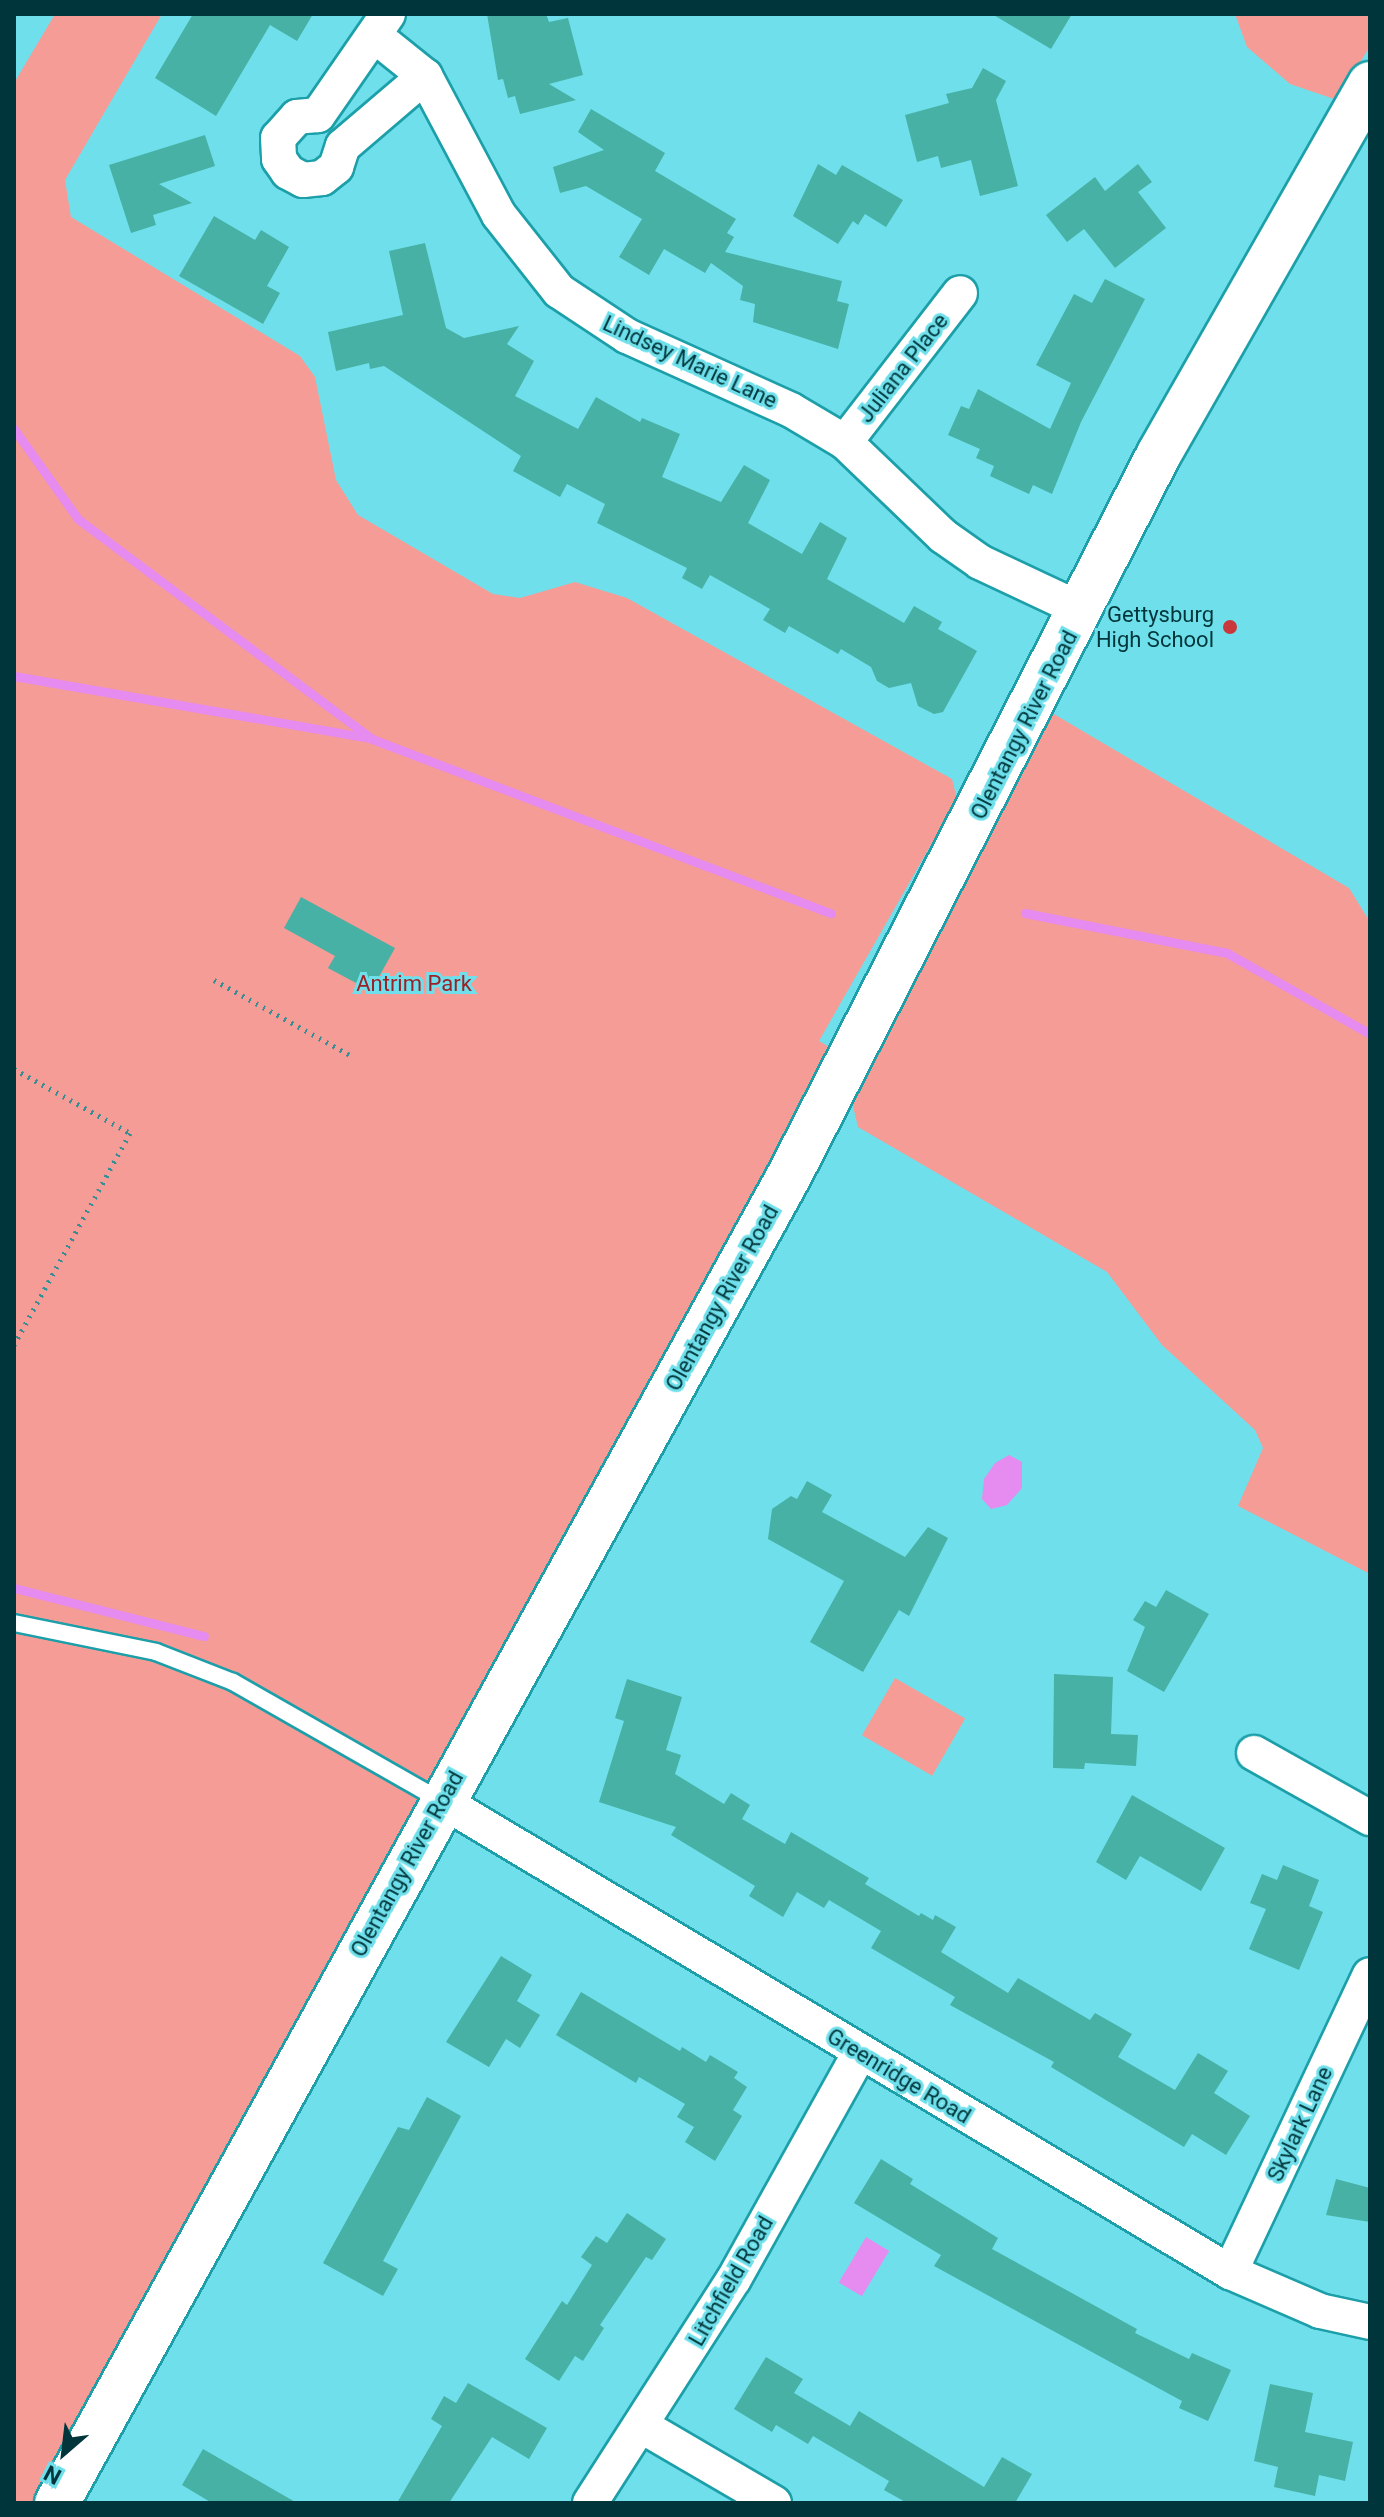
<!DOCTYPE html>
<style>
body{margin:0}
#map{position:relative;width:1384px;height:2517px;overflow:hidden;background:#6fe0eb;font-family:Roboto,sans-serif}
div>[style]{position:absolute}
.green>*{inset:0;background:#f59c96;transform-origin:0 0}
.water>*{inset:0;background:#e68bef;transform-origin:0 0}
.stream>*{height:9px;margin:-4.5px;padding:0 4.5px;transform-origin:4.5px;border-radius:4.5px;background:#e68bef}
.building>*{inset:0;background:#46b1a4}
.path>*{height:5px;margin-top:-2.5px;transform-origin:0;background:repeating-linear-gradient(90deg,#388c94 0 2px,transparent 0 8px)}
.roads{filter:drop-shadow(2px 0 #1c9fa9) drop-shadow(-2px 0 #1c9fa9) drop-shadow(0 2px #1c9fa9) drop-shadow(0 -2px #1c9fa9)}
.service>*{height:16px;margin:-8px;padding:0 8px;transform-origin:8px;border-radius:8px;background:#fff}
.minor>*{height:34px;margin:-17px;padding:0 17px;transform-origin:17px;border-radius:17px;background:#fff}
.secondary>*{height:44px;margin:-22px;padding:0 22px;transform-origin:22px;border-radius:22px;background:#fff}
.dots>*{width:22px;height:22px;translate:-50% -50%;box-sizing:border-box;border:4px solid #6fe0eb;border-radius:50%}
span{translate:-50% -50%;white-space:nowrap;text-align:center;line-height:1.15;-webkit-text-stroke:6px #6fe0eb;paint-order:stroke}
.street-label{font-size:22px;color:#00363b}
.poi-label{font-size:22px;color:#00363b}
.right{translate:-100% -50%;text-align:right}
.park-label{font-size:22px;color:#9b2127}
.frame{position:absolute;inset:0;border:16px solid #00363b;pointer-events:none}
.north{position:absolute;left:24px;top:2413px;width:80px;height:80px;-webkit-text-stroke:6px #6fe0eb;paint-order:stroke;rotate:208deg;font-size:22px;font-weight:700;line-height:32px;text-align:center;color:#00363b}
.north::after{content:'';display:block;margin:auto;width:28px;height:36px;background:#00363b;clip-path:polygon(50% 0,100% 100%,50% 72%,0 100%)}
</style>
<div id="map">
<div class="green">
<i style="clip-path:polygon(55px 14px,162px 14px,65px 180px,71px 217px,300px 356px,315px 377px,336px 480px,358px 515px,493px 594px,520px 598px,575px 582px,627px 598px,952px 779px,957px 799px,819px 1041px,852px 1060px,57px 2503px,14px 2503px,14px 83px)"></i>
<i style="clip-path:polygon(1235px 14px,1370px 14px,1370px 46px,1337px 100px,1290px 84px,1247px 47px)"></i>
<i style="clip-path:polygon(1047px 710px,1349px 888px,1370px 922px,1370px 1574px,1238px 1506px,1263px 1448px,1255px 1430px,1162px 1345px,1107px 1272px,858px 1127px,852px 1102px)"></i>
<i style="left:895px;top:1678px;width:81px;height:66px;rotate:30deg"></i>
</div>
<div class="water">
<i style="clip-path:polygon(1009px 1455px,1022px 1462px,1022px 1488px,1007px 1505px,991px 1509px,982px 1499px,984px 1479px,995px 1463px)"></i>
<i style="left:866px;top:2237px;width:27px;height:53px;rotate:31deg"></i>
</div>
<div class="stream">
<i style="left:14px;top:429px;width:110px;rotate:54.6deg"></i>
<i style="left:78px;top:519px;width:367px;rotate:36.8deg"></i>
<i style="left:372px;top:739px;width:491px;rotate:20.8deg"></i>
<i style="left:14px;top:676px;width:360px;rotate:9.9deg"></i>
<i style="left:1025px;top:913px;width:206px;rotate:11.2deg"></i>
<i style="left:1227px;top:953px;width:164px;rotate:29.5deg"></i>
<i style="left:14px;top:1588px;width:196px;rotate:14.2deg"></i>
</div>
<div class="building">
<i style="clip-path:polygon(193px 14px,313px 14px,297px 41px,270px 25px,216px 116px,155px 78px)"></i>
<i style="clip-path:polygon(487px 14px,546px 14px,549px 22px,568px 18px,583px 75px,549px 84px,576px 100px,520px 114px,515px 96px,508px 98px,503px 79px,498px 80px)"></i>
<i style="clip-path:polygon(992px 14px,1072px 14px,1051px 49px)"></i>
<i style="clip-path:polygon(983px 68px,1006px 81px,996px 100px,1018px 186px,980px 196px,971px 160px,941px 168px,938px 156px,917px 162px,905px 115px,949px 103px,946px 94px,972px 88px)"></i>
<i style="clip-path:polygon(591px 109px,665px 153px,655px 171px,736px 219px,727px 233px,734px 237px,725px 252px,842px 281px,837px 301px,849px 304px,838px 349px,753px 322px,755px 304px,740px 300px,743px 286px,711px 263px,705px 273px,664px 249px,649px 275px,619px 257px,642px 219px,586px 186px,560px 193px,553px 167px,604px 150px,578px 132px)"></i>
<i style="clip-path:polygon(205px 135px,215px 166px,159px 184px,192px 203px,153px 215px,156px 225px,131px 233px,109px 165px)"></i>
<i style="clip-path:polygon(818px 164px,836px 175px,842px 165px,903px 200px,886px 227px,865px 214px,858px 225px,853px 221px,838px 244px,793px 216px)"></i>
<i style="clip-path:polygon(1138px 164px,1152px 182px,1138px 192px,1166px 228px,1115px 268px,1084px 229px,1067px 242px,1046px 215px,1095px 177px,1105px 191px)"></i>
<i style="clip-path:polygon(214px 216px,255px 240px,261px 230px,289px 247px,267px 286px,280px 293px,263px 324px,179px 276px)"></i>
<i style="clip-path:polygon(425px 243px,446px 328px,464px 338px,519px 326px,507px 344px,534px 361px,515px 396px,578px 429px,596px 397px,640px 422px,642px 418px,680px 434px,662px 477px,721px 502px,744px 465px,770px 480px,748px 523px,802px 554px,820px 522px,847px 538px,827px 579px,904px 623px,914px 606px,942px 622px,938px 629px,977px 651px,943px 712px,934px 714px,918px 706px,911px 683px,889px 688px,877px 681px,871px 667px,841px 649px,838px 654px,789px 626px,785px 633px,763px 620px,770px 609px,710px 575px,702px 589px,682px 578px,687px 568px,597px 523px,605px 504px,567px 484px,560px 497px,513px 471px,521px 456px,384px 366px,370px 369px,369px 363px,336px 371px,328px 332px,403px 315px,389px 251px)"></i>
<i style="clip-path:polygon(1105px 279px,1145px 299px,1081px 422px,1052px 494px,1033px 485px,1029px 494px,990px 476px,994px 466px,976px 458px,980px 449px,948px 435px,961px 406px,969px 409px,978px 389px,1050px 429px,1071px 383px,1036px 365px,1074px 294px,1092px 303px)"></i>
<i style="clip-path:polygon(301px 897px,395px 948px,371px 991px,328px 968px,335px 956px,284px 928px)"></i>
<i style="clip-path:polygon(807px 1481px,832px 1495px,822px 1512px,905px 1557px,928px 1527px,948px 1538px,909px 1616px,899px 1610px,863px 1672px,810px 1642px,844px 1581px,768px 1539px,772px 1509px,791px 1496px,797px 1499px)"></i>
<i style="clip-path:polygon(1166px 1590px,1209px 1614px,1164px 1692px,1127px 1671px,1145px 1627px,1133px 1620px,1145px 1601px,1156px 1607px)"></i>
<i style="clip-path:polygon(1054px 1674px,1113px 1677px,1111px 1734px,1138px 1735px,1136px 1766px,1085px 1763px,1084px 1769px,1053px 1768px)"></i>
<i style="clip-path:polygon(627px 1679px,682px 1697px,666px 1750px,681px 1755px,675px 1774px,724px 1804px,731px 1793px,750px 1805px,742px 1819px,785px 1844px,791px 1832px,869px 1878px,865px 1884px,919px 1916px,921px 1913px,933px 1920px,935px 1915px,956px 1927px,941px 1952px,1008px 1993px,1018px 1978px,1090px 2020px,1095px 2013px,1132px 2034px,1118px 2057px,1175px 2090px,1198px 2053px,1228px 2071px,1214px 2093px,1250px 2116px,1226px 2155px,1192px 2134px,1184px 2147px,1051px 2067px,1054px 2062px,950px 2005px,955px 1997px,871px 1948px,881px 1931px,829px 1900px,824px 1908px,797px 1892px,783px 1917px,749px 1896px,755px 1886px,671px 1835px,676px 1827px,599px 1802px,624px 1721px,615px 1718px)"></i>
<i style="clip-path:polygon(1132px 1795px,1225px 1848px,1201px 1891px,1140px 1856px,1126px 1880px,1096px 1862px)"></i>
<i style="clip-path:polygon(1283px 1865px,1319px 1880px,1309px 1906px,1323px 1912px,1299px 1970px,1249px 1949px,1266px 1909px,1250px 1903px,1262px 1874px,1277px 1880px)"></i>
<i style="clip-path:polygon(501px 1956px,532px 1975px,517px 2001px,540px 2015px,520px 2048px,506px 2039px,489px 2067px,446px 2042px)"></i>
<i style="clip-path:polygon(581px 1992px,680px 2051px,682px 2047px,706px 2062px,710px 2055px,738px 2072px,734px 2078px,747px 2087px,733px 2110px,742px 2116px,715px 2161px,685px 2142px,694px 2127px,677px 2117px,685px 2104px,639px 2077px,636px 2083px,556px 2035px)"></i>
<i style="clip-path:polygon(427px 2097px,461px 2116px,383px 2261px,398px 2269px,383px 2296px,323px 2263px,398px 2127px,409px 2130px)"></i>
<i style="clip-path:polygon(881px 2159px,913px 2179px,910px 2184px,998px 2238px,992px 2249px,1137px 2329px,1135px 2333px,1189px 2359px,1192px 2353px,1231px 2370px,1208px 2421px,1179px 2408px,1182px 2401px,934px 2266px,941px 2255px,854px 2203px)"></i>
<i style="clip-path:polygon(1336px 2179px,1370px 2188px,1370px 2222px,1326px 2215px)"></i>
<i style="clip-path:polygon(627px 2213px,666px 2239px,652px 2260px,646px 2257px,600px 2325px,604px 2328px,583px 2361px,575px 2356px,559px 2381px,525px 2359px,562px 2301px,567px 2305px,592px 2265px,581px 2257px,596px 2236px,607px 2243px)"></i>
<i style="clip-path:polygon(766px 2357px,803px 2379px,794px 2393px,850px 2426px,859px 2411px,984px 2487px,1002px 2457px,1032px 2474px,1015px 2503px,907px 2503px,884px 2490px,889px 2481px,813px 2436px,808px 2444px,776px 2425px,772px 2432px,734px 2409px)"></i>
<i style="clip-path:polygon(468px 2383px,547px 2428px,529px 2459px,492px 2437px,449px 2503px,397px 2503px,442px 2426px,431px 2419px,444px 2396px,456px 2403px)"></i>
<i style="clip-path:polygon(1270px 2384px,1313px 2393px,1305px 2432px,1353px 2442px,1345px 2481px,1319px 2475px,1315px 2496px,1274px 2487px,1278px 2467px,1254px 2461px)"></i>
<i style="clip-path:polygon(203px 2449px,297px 2503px,212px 2503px,182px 2485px)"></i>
</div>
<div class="path">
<i style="left:214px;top:980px;width:155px;rotate:28.9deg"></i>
<i style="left:14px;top:1069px;width:132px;rotate:28.9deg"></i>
<i style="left:130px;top:1133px;width:242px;rotate:118.7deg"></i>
</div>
<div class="roads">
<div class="service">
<i style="left:14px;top:1623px;width:145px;rotate:11.5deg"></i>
<i style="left:156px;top:1652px;width:83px;rotate:21.3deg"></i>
<i style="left:233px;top:1682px;width:241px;rotate:29.7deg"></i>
</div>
<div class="minor">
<i style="left:388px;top:14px;width:123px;rotate:124.7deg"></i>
<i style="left:318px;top:115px;width:21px;rotate:175deg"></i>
<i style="left:297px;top:117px;width:28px;rotate:132deg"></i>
<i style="left:278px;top:138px;width:21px;rotate:87deg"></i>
<i style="left:279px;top:159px;width:16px;rotate:55deg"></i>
<i style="left:288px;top:172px;width:17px;rotate:28deg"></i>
<i style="left:303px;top:180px;width:19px;rotate:-6deg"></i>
<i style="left:322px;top:178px;width:18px;rotate:-38deg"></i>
<i style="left:336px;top:167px;width:22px;rotate:-72deg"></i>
<i style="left:343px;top:146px;width:108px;rotate:-40.5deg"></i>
<i style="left:375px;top:36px;width:64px;rotate:38.7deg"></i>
<i style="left:425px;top:76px;width:157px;rotate:62deg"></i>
<i style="left:499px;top:215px;width:97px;rotate:51.7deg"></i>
<i style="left:559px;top:291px;width:82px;rotate:33.5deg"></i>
<i style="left:627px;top:336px;width:180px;rotate:24.3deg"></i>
<i style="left:791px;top:410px;width:63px;rotate:30.7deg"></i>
<i style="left:845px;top:442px;width:136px;rotate:43.8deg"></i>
<i style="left:943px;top:536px;width:45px;rotate:35.1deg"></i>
<i style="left:980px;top:562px;width:113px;rotate:25.2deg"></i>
<i style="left:845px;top:442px;width:188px;rotate:-52.3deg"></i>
<i style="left:1254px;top:1753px;width:133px;rotate:29.3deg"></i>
<i style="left:442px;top:1801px;width:918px;rotate:30.87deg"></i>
<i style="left:1230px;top:2272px;width:98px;rotate:23.4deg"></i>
<i style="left:1320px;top:2311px;width:51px;rotate:12.4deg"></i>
<i style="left:1230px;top:2272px;width:328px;rotate:-64.8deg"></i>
<i style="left:642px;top:2426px;width:153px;rotate:30.3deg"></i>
<i style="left:590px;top:2503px;width:266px;rotate:-57.3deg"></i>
<i style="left:734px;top:2279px;width:259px;rotate:-60.9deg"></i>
</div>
<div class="secondary">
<i style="left:57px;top:2503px;width:1516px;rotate:-61.12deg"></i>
<i style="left:789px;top:1176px;width:811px;rotate:-62.87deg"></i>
<i style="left:1159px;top:454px;width:426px;rotate:-60.3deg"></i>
</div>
</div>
<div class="dots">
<i style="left:1230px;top:627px;background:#c8383d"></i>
</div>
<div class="street-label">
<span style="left:690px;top:362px;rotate:25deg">Lindsey Marie Lane</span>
<span style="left:903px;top:368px;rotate:-52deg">Juliana Place</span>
<span style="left:1024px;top:725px;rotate:-63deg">Olentangy River Road</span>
<span style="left:722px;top:1298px;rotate:-61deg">Olentangy River Road</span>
<span style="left:407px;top:1864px;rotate:-61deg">Olentangy River Road</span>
<span style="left:899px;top:2076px;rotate:31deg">Greenridge Road</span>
<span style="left:1300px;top:2124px;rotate:-65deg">Skylark Lane</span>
<span style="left:731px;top:2281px;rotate:-60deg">Litchfield Road</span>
</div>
<div class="poi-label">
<span class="right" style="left:1214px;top:627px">Gettysburg<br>High School</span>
</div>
<div class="park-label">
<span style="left:414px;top:984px">Antrim Park</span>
</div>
<div class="frame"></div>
<div class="north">N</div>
</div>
